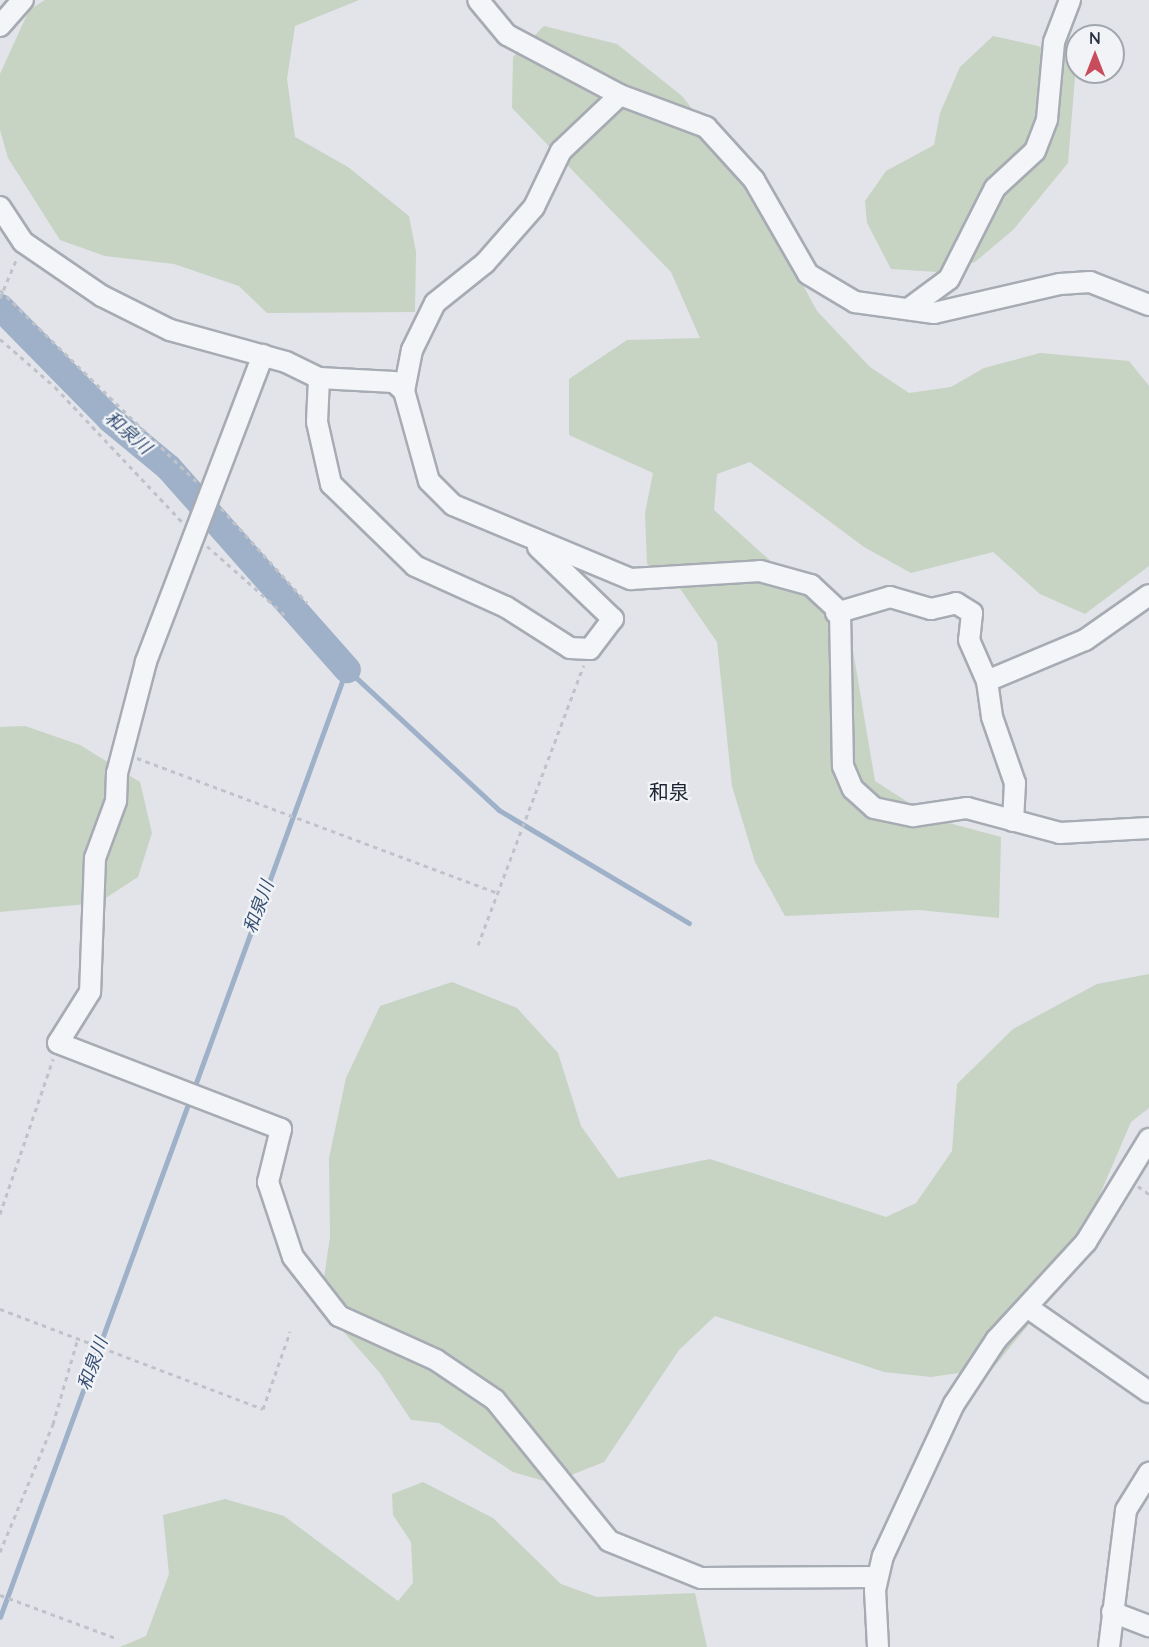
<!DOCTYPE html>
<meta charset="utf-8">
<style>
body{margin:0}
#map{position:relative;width:1149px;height:1647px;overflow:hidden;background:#e2e4e9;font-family:Quicksand,"Noto Sans JP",sans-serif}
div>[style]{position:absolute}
.green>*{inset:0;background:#c7d3c3}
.stream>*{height:4.5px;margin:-2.25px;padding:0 2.25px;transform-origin:2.25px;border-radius:2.25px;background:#9eb1c8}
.river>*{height:27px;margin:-13.5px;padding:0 13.5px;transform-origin:13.5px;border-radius:13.5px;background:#9eb1c8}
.path>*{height:3px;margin-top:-1.5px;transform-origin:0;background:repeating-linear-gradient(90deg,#bfc2c8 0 4.5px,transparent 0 9px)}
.roads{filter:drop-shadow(2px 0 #a7abb3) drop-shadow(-2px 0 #a7abb3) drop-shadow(0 2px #a7abb3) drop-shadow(0 -2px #a7abb3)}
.minor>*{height:20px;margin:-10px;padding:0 10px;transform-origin:10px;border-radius:10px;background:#f4f5f8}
span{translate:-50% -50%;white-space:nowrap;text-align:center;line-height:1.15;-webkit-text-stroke:4.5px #f1f3f7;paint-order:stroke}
.water-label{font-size:18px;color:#365073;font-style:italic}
.quarter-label{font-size:20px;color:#1c2332}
.north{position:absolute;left:1065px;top:24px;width:60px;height:60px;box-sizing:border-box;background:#f1f3f7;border:2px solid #a1a6ae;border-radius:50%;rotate:0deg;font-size:16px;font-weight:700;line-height:24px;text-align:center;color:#2a3241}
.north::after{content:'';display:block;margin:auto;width:21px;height:27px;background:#c94c5c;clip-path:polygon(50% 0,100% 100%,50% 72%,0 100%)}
</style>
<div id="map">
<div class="green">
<i style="clip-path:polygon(45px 0,359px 0,295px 26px,287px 79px,295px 137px,348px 167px,409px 216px,416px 252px,415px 312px,267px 313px,239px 286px,174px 264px,105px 256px,60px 240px,8px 158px,0 130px,0 74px,29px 10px)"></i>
<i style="clip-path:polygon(544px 26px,617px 44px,682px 96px,743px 174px,817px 311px,870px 367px,909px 393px,951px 387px,984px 368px,1040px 353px,1129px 361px,1149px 386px,1149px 566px,1085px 614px,1040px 594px,993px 552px,911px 573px,864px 547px,750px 462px,717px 474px,714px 510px,807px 594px,848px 621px,875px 781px,934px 819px,1001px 837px,999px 918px,919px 910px,785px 916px,755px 862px,732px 786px,717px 642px,674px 580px,647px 564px,645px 513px,653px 473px,569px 435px,569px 379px,627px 340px,700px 338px,671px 272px,512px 108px,513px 57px)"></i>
<i style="clip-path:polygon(993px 36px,1038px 46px,1076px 65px,1068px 163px,1013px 230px,975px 262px,937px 272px,891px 269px,867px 223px,865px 201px,886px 171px,934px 145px,940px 113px,960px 67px)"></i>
<i style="clip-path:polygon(25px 726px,80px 745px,140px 782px,152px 833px,138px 877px,98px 903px,0 912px,0 727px)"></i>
<i style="clip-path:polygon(1149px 974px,1149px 1108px,1131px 1122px,1061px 1285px,993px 1368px,931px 1377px,884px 1372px,715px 1316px,679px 1350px,604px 1462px,551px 1483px,513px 1472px,439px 1423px,411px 1420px,380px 1373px,320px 1305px,330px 1237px,329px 1158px,346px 1078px,380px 1006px,452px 982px,517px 1008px,558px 1053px,581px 1126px,618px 1178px,710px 1159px,886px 1217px,916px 1203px,952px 1151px,957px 1084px,1013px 1029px,1097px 984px)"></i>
<i style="clip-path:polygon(423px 1482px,493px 1518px,561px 1584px,597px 1597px,695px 1593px,707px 1647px,120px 1647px,146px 1636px,169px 1574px,163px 1515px,225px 1499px,284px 1516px,398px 1601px,413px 1583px,411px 1542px,393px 1515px,392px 1494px)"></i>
</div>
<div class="stream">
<i style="left:193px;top:1091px;width:449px;rotate:-70deg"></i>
<i style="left:347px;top:669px;width:207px;rotate:42.8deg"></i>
<i style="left:499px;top:810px;width:221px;rotate:30.7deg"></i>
<i style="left:0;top:1617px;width:552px;rotate:-69.86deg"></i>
</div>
<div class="river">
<i style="left:0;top:307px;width:157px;rotate:45.5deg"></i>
<i style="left:110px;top:419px;width:75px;rotate:39.6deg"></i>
<i style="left:168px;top:467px;width:270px;rotate:48.5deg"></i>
</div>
<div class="path">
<i style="left:0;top:290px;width:274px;rotate:44.3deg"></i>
<i style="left:0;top:298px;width:43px;rotate:-67deg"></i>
<i style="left:0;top:339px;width:73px;rotate:41.1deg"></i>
<i style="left:55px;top:387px;width:185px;rotate:46.7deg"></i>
<i style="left:221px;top:508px;width:128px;rotate:47.8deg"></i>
<i style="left:207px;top:546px;width:104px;rotate:41.5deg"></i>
<i style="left:137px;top:758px;width:385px;rotate:20.5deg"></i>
<i style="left:478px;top:945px;width:299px;rotate:-69.3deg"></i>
<i style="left:1138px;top:1186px;width:14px;rotate:36deg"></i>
<i style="left:0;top:1214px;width:164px;rotate:-71.1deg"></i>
<i style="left:0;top:1309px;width:281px;rotate:20.8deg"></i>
<i style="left:263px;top:1409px;width:82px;rotate:-70.7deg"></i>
<i style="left:0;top:1552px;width:139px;rotate:-67.5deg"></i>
<i style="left:53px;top:1424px;width:90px;rotate:-73.8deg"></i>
<i style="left:0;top:1595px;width:126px;rotate:20.4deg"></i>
</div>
<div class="roads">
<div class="minor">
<i style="left:0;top:26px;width:35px;rotate:-49deg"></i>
<i style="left:620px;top:95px;width:92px;rotate:20.4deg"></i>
<i style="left:706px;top:127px;width:72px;rotate:47.8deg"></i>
<i style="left:754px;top:180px;width:108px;rotate:60.1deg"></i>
<i style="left:808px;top:274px;width:55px;rotate:30.8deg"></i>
<i style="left:855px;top:302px;width:80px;rotate:7.9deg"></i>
<i style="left:934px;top:313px;width:129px;rotate:-13deg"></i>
<i style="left:1060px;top:284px;width:30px;rotate:-4deg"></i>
<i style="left:1090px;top:282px;width:63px;rotate:21.3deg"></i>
<i style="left:0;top:207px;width:42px;rotate:56.7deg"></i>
<i style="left:23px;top:242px;width:96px;rotate:34.4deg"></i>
<i style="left:102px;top:296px;width:76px;rotate:26.6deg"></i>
<i style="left:170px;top:330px;width:120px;rotate:15.4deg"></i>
<i style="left:286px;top:362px;width:37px;rotate:26deg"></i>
<i style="left:319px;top:378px;width:75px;rotate:3.1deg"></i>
<i style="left:394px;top:382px;width:13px;rotate:42deg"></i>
<i style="left:404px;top:391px;width:93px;rotate:74.5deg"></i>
<i style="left:429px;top:481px;width:34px;rotate:45deg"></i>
<i style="left:453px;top:505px;width:193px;rotate:22.6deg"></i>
<i style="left:631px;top:579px;width:129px;rotate:-3.5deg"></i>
<i style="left:760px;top:571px;width:53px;rotate:15.4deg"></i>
<i style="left:811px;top:585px;width:40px;rotate:43deg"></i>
<i style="left:840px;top:612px;width:154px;rotate:88.9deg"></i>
<i style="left:843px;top:766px;width:25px;rotate:67deg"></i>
<i style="left:853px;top:789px;width:28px;rotate:42deg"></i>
<i style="left:874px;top:808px;width:40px;rotate:12deg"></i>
<i style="left:913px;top:816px;width:55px;rotate:-8.4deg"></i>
<i style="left:967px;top:808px;width:96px;rotate:15deg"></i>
<i style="left:1060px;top:833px;width:89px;rotate:-3.2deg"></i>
<i style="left:911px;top:307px;width:47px;rotate:-36.4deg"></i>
<i style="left:949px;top:279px;width:102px;rotate:-63.2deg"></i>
<i style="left:995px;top:188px;width:54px;rotate:-42.8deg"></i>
<i style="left:1035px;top:151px;width:34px;rotate:-69deg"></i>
<i style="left:1047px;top:119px;width:77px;rotate:-84.8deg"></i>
<i style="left:1054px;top:42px;width:45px;rotate:-69.1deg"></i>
<i style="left:263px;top:355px;width:329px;rotate:110.9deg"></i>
<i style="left:146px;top:662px;width:115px;rotate:104.6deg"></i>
<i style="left:117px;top:773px;width:28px;rotate:92deg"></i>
<i style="left:116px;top:801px;width:61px;rotate:110.2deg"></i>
<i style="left:95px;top:858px;width:134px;rotate:92.1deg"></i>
<i style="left:90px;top:992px;width:60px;rotate:122.1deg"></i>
<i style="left:58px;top:1043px;width:239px;rotate:21.1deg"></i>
<i style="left:281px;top:1129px;width:55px;rotate:103.8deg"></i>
<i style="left:268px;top:1182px;width:79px;rotate:71.6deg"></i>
<i style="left:293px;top:1257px;width:75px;rotate:52.1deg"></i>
<i style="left:339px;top:1316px;width:107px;rotate:24.4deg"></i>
<i style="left:436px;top:1360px;width:71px;rotate:34.1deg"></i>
<i style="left:495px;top:1400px;width:181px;rotate:51deg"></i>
<i style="left:609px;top:1541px;width:99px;rotate:21.9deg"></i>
<i style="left:701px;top:1578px;width:176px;rotate:-0.3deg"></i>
<i style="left:319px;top:378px;width:44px;rotate:92.6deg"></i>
<i style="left:317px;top:422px;width:64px;rotate:77.3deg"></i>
<i style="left:331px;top:484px;width:117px;rotate:44.3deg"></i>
<i style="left:415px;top:566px;width:100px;rotate:24.3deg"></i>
<i style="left:506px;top:607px;width:76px;rotate:32.6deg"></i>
<i style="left:570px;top:648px;width:20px;rotate:3deg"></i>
<i style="left:590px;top:649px;width:38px;rotate:-53deg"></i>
<i style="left:613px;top:619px;width:104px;rotate:-136.2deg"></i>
<i style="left:404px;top:391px;width:42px;rotate:-79deg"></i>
<i style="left:412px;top:350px;width:52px;rotate:-63.9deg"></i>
<i style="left:435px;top:303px;width:64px;rotate:-38.7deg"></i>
<i style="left:485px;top:263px;width:74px;rotate:-48.8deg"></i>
<i style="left:534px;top:207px;width:62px;rotate:-64.3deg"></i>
<i style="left:561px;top:151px;width:81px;rotate:-43.5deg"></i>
<i style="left:620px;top:95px;width:128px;rotate:-152deg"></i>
<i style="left:507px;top:35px;width:45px;rotate:-129.6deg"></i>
<i style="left:836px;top:613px;width:56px;rotate:-16.5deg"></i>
<i style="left:890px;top:597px;width:43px;rotate:16.3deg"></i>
<i style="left:931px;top:609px;width:26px;rotate:-13deg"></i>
<i style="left:956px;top:603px;width:19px;rotate:32deg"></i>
<i style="left:972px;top:613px;width:27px;rotate:96deg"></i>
<i style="left:969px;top:640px;width:45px;rotate:66.3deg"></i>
<i style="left:987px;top:681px;width:36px;rotate:82deg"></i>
<i style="left:992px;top:717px;width:70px;rotate:70.8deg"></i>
<i style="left:1015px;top:783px;width:38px;rotate:93deg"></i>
<i style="left:987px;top:681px;width:106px;rotate:-22.7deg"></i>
<i style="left:1085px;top:640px;width:78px;rotate:-35.1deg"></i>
<i style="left:1027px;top:1307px;width:149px;rotate:34.9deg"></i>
<i style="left:1112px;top:1612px;width:40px;rotate:21deg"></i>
<i style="left:878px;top:1647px;width:57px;rotate:-93deg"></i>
<i style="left:875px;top:1590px;width:35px;rotate:-77deg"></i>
<i style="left:883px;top:1556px;width:168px;rotate:-65deg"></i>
<i style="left:954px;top:1404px;width:77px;rotate:-56.7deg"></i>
<i style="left:996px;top:1340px;width:133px;rotate:-47.4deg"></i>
<i style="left:1086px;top:1242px;width:121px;rotate:-58.5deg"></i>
<i style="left:1109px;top:1647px;width:138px;rotate:-82.9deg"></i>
<i style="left:1126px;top:1510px;width:44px;rotate:-58.1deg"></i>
</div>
</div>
<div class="water-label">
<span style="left:128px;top:433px;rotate:41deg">和泉川</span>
<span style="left:259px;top:907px;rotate:-70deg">和泉川</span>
<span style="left:93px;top:1364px;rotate:-70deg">和泉川</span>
</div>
<div class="quarter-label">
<span style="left:669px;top:791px">和泉</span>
</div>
<div class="north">N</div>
</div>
